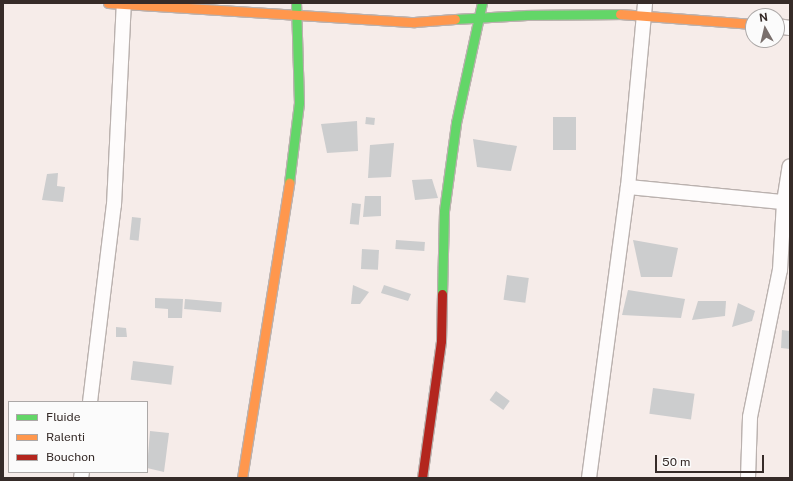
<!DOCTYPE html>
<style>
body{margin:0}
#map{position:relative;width:793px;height:481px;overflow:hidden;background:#f6ece9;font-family:"Public Sans",sans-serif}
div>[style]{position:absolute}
.building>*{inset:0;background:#cccdce;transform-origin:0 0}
.roads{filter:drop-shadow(1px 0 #bab1ae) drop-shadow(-1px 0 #bab1ae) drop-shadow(0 1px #bab1ae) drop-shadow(0 -1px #bab1ae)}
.street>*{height:14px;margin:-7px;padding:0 7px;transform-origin:7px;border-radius:7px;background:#fefcfc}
.fast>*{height:9px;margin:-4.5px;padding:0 4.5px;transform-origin:4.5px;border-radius:4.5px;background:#63d668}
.slow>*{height:9px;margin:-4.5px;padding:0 4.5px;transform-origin:4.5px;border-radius:4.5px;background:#ff974d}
.jam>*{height:9px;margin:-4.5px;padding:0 4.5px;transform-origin:4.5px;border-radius:4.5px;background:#b3261e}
span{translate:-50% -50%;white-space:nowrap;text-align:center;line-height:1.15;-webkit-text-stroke:3px #fbfbfb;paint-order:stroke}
.frame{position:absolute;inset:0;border:4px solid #362b28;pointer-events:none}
.legend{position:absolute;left:8px;top:401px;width:140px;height:72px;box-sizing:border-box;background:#fbfbfb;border:1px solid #aca8a7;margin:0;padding:5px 7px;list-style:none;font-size:12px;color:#362b28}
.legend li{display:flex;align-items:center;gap:8px;height:20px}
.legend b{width:20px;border:1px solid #aca8a7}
.north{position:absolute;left:745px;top:8px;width:40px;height:40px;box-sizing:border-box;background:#fbfbfb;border:1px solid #aca8a7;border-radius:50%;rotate:352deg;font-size:11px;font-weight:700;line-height:16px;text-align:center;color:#362b28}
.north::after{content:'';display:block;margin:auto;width:14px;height:18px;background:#796f6c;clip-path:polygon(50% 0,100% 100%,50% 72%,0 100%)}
.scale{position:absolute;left:655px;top:455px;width:109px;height:18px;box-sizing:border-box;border:2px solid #362b28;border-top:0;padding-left:5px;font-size:12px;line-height:14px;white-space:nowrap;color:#362b28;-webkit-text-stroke:3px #fbfbfb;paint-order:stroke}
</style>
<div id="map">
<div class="building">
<i style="left:366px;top:117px;width:9px;height:7px;rotate:6deg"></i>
<i style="left:553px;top:117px;width:23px;height:33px"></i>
<i style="clip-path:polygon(357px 121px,358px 151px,327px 153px,321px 124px)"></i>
<i style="clip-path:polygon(473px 139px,517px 146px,511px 171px,477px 167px)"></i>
<i style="clip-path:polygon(394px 143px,391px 177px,368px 178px,370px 145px)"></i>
<i style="clip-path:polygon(58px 173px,57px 186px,65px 187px,63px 202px,42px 200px,47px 174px)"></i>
<i style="clip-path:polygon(432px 179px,438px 198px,415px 200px,412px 180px)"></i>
<i style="clip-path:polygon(365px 196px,381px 196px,381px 216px,363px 217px)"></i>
<i style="left:352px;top:203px;width:9px;height:21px;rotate:6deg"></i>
<i style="left:132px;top:217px;width:9px;height:23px;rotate:6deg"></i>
<i style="left:396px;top:240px;width:29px;height:9px;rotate:4deg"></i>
<i style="clip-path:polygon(633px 240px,678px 248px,672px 277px,641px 277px)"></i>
<i style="left:362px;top:249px;width:17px;height:20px;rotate:3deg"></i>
<i style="left:507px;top:275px;width:22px;height:25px;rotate:8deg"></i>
<i style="clip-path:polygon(353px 285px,369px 292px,360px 304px,351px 304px)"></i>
<i style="clip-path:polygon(384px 285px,411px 294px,408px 301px,381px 293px)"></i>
<i style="clip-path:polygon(628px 290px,685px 299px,681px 318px,622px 315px)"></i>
<i style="clip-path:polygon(155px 298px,183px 299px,182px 318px,168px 318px,168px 309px,155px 308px)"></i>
<i style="left:185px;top:299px;width:37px;height:10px;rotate:5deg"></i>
<i style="clip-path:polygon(698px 301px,726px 301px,725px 316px,692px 320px)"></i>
<i style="clip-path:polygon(738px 303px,755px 311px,752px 321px,732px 327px)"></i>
<i style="clip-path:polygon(116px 327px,126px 328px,127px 337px,116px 337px)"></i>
<i style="clip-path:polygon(782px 330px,790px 331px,790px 349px,781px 348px)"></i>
<i style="left:133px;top:361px;width:41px;height:19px;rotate:7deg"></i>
<i style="left:653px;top:388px;width:42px;height:26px;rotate:8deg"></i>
<i style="left:496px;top:391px;width:17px;height:11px;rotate:36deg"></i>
<i style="clip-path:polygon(150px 431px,169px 433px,164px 472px,147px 468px)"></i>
</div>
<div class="roads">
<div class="street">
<i style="left:777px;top:26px;width:13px;rotate:9deg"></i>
<i style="left:628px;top:187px;width:163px;rotate:5.6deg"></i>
<i style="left:90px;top:402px;width:198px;rotate:-83.1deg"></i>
<i style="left:114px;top:205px;width:201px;rotate:-87.2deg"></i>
<i style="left:81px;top:478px;width:6px;rotate:-81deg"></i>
<i style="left:589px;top:478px;width:294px;rotate:-82.4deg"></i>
<i style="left:628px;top:187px;width:185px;rotate:-84.7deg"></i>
<i style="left:748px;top:478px;width:61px;rotate:-88.1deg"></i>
<i style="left:750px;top:417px;width:150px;rotate:-78.5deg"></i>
<i style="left:780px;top:270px;width:68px;rotate:-86.6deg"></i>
<i style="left:784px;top:202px;width:36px;rotate:-81deg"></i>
</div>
<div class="fast">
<i style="left:455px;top:19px;width:72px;rotate:-3.2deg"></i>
<i style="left:527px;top:15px;width:93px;rotate:-0.6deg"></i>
<i style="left:289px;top:183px;width:81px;rotate:-82.9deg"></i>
<i style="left:299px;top:103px;width:100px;rotate:-91.7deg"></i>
<i style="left:442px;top:294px;width:83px;rotate:-88.6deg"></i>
<i style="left:444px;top:211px;width:89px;rotate:-82.2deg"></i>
<i style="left:456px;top:123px;width:123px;rotate:-77.8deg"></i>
</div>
<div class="slow">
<i style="left:108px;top:3px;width:307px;rotate:3.6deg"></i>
<i style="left:414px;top:22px;width:41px;rotate:-4.2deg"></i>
<i style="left:620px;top:14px;width:133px;rotate:4.3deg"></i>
<i style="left:242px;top:478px;width:299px;rotate:-80.9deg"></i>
</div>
<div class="jam">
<i style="left:422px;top:478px;width:138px;rotate:-82.1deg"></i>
<i style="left:441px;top:341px;width:47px;rotate:-88.8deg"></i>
</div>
</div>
<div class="frame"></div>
<ul class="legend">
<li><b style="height:5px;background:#63d668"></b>Fluide</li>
<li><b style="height:5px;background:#ff974d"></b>Ralenti</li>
<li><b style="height:5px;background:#b3261e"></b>Bouchon</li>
</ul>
<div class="north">N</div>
<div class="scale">50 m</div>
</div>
